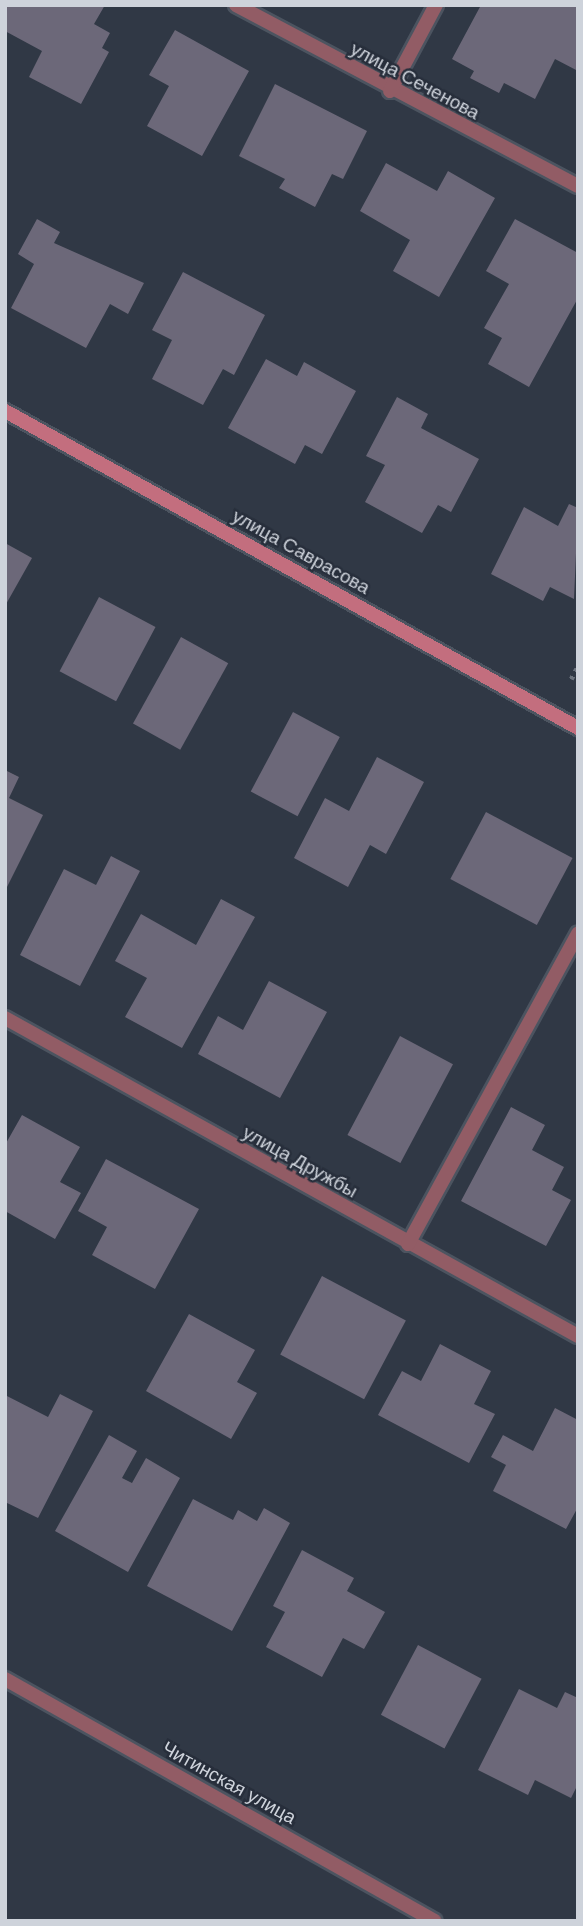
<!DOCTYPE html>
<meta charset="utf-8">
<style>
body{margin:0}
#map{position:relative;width:583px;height:1926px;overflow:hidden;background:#303845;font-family:"DM Sans",sans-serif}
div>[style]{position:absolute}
.building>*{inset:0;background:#6c6879;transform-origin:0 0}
.path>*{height:4.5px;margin-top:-2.25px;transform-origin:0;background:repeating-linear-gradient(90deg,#6c737e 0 3.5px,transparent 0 8.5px)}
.roads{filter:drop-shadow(2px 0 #4c5460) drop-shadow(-2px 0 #4c5460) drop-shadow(0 2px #4c5460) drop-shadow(0 -2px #4c5460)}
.street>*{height:14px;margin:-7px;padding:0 7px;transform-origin:7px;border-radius:7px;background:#925c65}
.secondary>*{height:14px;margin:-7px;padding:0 7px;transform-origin:7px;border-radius:7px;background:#c36e7e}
span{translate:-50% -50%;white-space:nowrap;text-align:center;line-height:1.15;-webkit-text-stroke:5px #272e3b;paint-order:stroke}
.street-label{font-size:19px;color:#ced3db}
.frame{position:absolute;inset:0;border:7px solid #ced3db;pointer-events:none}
</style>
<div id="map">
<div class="building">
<i style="clip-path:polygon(5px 5px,105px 5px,94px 24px,110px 33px,102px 48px,109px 52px,81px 104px,29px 77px,42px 51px,5px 31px)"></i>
<i style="clip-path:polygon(481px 5px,578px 7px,578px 71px,555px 59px,535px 99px,504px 83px,499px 93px,470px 78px,474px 71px,452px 59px)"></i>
<i style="clip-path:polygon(175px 30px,249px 71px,202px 156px,147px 126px,169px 86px,149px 75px)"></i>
<i style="clip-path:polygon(275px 84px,367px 131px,343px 179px,332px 174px,315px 207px,279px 188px,285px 179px,239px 156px)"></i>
<i style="clip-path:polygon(386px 163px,437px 191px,448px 171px,495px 198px,439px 297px,393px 271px,410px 240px,360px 211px)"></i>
<i style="clip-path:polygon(37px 219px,60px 232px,54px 243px,144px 283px,128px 314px,110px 304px,86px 348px,11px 308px,34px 264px,18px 254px)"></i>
<i style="clip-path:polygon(515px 219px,578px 253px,578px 298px,529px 387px,488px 364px,502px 338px,484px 328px,509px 284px,486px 271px)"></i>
<i style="clip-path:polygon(183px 272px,265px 315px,234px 375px,223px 369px,203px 405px,152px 379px,172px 340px,152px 330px)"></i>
<i style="clip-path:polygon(266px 359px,297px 376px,304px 362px,356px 391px,322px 454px,305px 445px,295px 464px,228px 428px)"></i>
<i style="clip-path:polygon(397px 397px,428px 414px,421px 428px,479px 459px,451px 512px,438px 505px,422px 533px,365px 502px,385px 465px,366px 456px)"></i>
<i style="clip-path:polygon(569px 504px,578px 508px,574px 599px,550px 587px,543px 601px,491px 574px,524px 507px,558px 526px)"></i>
<i style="clip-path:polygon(5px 543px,32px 558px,5px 606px)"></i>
<i style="left:99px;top:597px;width:64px;height:84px;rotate:28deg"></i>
<i style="left:181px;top:637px;width:54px;height:99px;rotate:29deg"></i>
<i style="left:293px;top:712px;width:53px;height:90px;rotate:28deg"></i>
<i style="clip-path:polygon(377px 757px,424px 782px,386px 854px,370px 845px,348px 887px,294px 858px,325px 798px,349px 811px)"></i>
<i style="clip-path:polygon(5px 770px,19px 777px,9px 798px,43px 815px,5px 891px)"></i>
<i style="left:486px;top:812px;width:98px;height:76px;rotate:28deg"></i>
<i style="clip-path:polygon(111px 856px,140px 871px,80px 986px,20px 955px,64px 869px,96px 885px)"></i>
<i style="clip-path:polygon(221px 899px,255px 917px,182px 1048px,125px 1017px,147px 978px,115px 961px,141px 914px,196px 945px)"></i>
<i style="clip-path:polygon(269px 981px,327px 1012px,280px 1098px,198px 1054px,218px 1016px,243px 1030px)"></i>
<i style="left:400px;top:1036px;width:60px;height:112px;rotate:28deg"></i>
<i style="clip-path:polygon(511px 1107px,545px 1125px,532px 1150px,564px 1167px,552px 1190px,571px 1200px,546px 1246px,461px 1201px)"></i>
<i style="clip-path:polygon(22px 1115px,80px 1147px,60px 1182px,81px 1193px,55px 1239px,5px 1211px,5px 1145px)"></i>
<i style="clip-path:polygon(106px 1159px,199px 1209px,155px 1289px,92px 1255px,107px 1227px,78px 1211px)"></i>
<i style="left:322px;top:1276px;width:95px;height:89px;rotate:28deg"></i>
<i style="clip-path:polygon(189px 1314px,255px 1350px,237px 1382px,257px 1393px,231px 1439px,146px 1391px)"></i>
<i style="clip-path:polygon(440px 1344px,491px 1371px,474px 1404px,495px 1414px,469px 1463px,378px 1415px,402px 1371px,421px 1381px)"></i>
<i style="clip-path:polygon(60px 1394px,93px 1411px,38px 1518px,5px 1502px,5px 1395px,48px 1417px)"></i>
<i style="clip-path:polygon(555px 1408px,578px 1420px,578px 1507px,566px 1529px,493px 1491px,506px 1465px,491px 1457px,503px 1435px,533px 1451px)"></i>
<i style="clip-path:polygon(109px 1435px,137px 1451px,122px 1478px,132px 1483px,146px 1458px,180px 1478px,128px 1572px,55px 1531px)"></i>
<i style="clip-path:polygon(193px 1499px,233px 1520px,238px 1510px,257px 1521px,264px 1508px,290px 1523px,232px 1631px,147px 1586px)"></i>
<i style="clip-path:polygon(302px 1550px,354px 1578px,347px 1591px,385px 1612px,364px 1649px,343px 1638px,322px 1677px,266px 1647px,285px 1612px,273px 1606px)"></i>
<i style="left:418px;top:1645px;width:72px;height:79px;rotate:28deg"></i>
<i style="clip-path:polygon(519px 1689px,557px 1708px,565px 1692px,578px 1698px,578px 1784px,571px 1798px,535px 1780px,528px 1795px,478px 1770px)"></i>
</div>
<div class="path">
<i style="left:571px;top:679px;width:15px;rotate:-62deg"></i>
</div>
<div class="roads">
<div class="street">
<i style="left:236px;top:5px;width:387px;rotate:27.9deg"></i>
<i style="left:390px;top:91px;width:98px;rotate:-61.9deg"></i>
<i style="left:5px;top:1018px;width:655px;rotate:29.03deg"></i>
<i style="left:408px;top:1244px;width:354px;rotate:-61.3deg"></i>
<i style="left:5px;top:1679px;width:493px;rotate:29.4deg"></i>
</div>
<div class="secondary">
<i style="left:5px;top:411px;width:655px;rotate:28.95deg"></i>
</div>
</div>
<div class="street-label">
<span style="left:415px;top:81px;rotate:28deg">улица Сеченова</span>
<span style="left:301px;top:552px;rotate:29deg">улица Саврасова</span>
<span style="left:300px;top:1162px;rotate:29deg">улица Дружбы</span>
<span style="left:229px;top:1783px;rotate:29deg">Читинская улица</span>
</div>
<div class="frame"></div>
</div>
